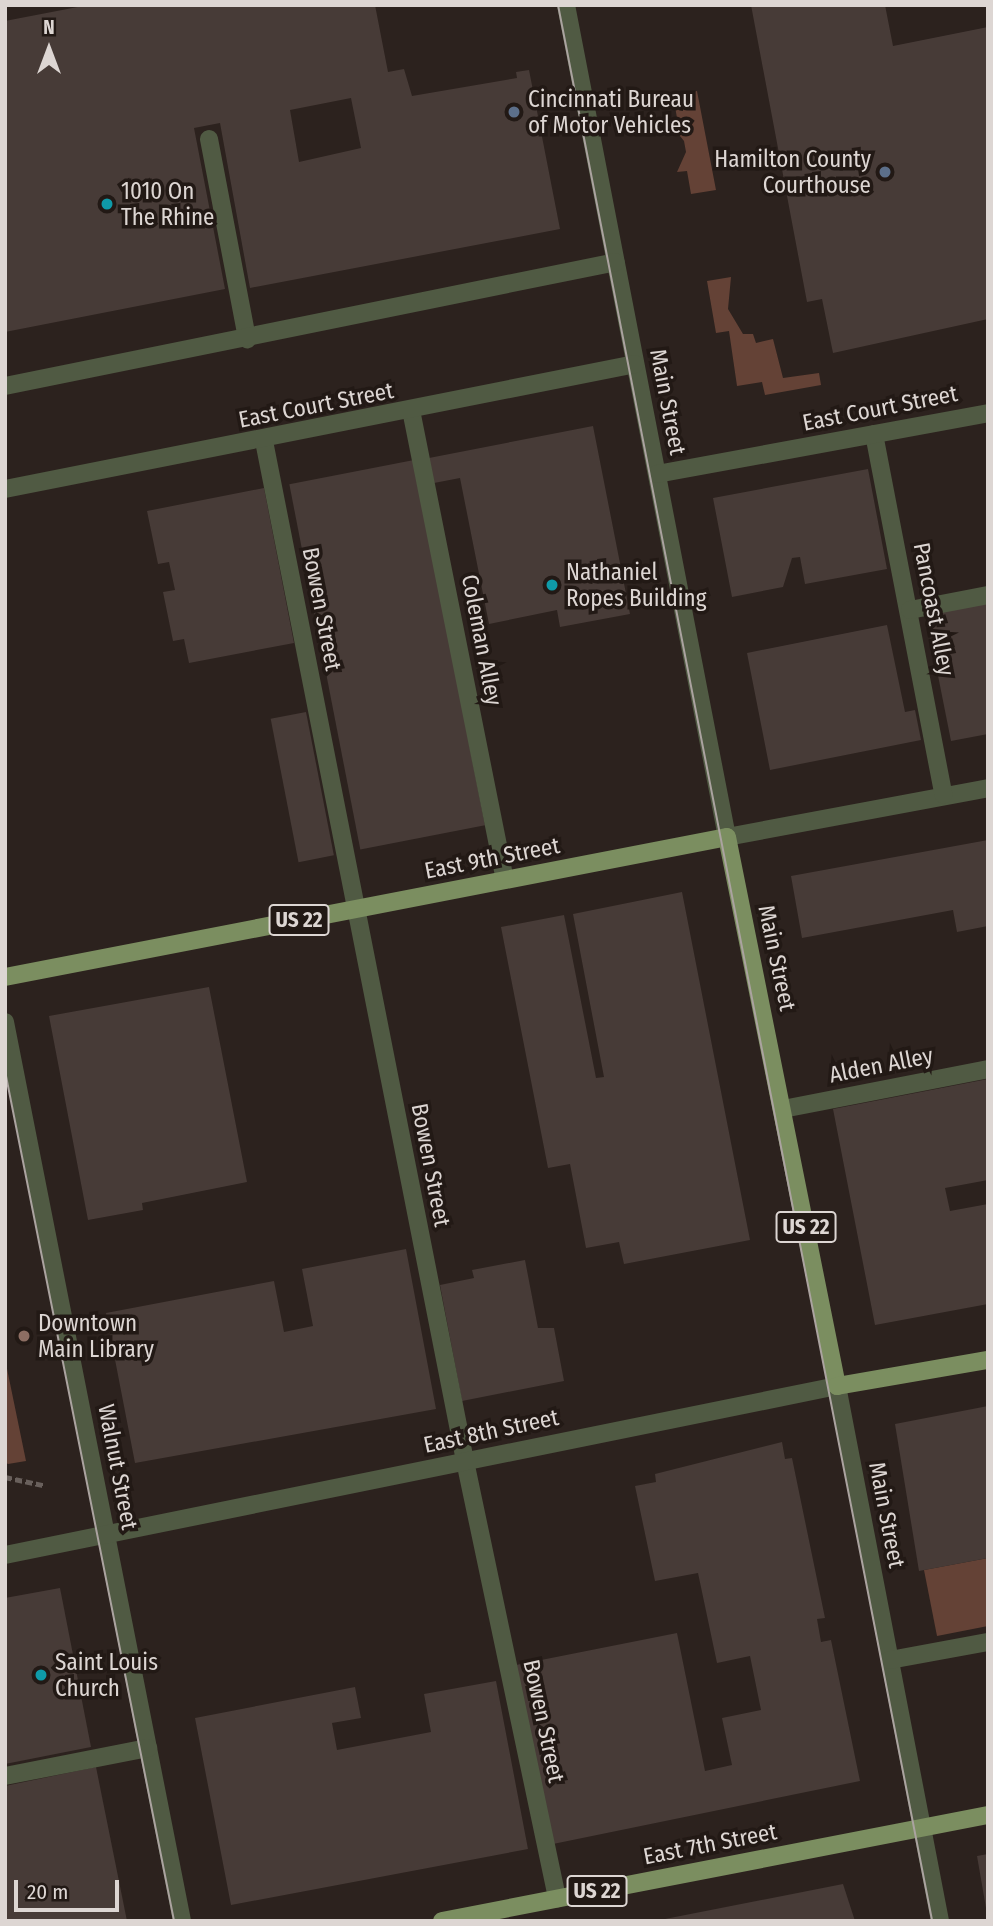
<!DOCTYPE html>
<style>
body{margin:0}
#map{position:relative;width:993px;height:1926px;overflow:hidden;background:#2c221e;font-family:"Fira Sans Condensed",sans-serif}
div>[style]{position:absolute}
.green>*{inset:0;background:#644236}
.building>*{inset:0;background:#473b37;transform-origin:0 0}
.path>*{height:4.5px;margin-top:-2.25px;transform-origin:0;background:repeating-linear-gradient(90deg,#69605c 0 7px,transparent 0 10.5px)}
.minor>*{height:18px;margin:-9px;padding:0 9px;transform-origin:9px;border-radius:9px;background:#505a43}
.major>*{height:18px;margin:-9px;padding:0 9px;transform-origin:9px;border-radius:9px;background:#7b8e60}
.tram>*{height:2px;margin:-1px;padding:0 1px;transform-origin:1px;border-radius:1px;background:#aba3a0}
.dots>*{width:19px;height:19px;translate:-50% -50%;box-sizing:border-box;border:4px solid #221915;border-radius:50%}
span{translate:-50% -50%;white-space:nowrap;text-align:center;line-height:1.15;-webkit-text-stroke:7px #221915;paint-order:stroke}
.shield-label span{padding:2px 5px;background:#221915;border:2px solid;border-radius:5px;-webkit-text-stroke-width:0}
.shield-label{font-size:21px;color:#ddd6d3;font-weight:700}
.poi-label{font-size:23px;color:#ddd6d3}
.left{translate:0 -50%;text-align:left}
.right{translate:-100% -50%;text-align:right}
.street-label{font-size:23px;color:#ddd6d3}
.frame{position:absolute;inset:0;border:7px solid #ddd6d3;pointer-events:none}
.north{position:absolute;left:14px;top:14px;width:70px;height:70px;-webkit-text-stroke:5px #221915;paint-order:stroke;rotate:0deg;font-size:19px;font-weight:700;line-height:28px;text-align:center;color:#ddd6d3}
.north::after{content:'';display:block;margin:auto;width:24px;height:32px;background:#ddd6d3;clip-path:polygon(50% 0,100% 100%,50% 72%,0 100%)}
.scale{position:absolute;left:14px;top:1880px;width:105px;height:32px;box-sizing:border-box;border:4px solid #ddd6d3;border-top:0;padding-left:9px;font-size:21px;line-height:24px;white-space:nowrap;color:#ddd6d3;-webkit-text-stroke:5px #221915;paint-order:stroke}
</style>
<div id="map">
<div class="green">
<i style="clip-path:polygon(697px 91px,716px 190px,691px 194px,687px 171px,677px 172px,686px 152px,684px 141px,668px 121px,677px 118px,673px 95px)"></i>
<i style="clip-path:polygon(731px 277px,728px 309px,743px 334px,753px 334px,756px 343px,773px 339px,783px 378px,819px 373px,821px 385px,765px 395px,762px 382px,737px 386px,729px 331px,716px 333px,707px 281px)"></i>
<i style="clip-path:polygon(5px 1359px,26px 1461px,8px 1464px,5px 1462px)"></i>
<i style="clip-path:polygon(988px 1558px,988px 1626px,937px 1636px,924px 1570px)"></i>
</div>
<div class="building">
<i style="clip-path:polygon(evenodd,88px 5px,375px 5px,388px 72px,404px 69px,412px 96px,517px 78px,516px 72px,529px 70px,560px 229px,250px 288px,220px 123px,194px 128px,225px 289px,5px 332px,5px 21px,88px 5px,351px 98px,361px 148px,299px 162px,290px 110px,351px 98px)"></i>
<i style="clip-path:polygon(751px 5px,885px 5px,893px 46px,988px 27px,988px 319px,833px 353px,822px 299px,807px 302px)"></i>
<i style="clip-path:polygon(593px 426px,630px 614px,560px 627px,557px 610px,489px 624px,460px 478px,434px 483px,429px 458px)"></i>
<i style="left:414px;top:460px;width:372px;height:127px;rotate:79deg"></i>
<i style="clip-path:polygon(868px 469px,887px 569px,805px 584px,800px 557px,792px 558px,783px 587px,732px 597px,713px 498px)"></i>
<i style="clip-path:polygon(264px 488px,294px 643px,189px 663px,184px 639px,173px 641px,163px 592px,175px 590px,169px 562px,158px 564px,147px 511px)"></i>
<i style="clip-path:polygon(988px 597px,988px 734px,951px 741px,925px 610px)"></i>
<i style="clip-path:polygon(887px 625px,905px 712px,915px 710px,921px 740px,770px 770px,747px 653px)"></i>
<i style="left:306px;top:712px;width:146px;height:36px;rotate:79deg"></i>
<i style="clip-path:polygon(988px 840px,988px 926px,957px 932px,953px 910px,802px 938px,791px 876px)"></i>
<i style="clip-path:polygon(682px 892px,750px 1240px,624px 1264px,619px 1242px,586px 1248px,570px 1164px,548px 1168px,501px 927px,564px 915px,596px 1078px,604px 1077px,573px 914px)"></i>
<i style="clip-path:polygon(209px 987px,247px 1182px,142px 1203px,143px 1210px,88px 1220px,49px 1016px)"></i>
<i style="clip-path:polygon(988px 1079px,988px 1180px,945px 1188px,950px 1211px,988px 1204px,988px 1304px,875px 1325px,833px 1109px)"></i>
<i style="clip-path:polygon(406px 1249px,436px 1409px,135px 1463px,106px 1313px,274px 1281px,284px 1332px,313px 1326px,302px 1269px)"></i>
<i style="clip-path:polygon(525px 1260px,538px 1328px,554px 1328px,564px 1381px,462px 1401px,440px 1285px,474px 1278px,472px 1270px)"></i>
<i style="clip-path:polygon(988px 1406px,988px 1558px,919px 1571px,895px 1424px)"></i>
<i style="clip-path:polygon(782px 1442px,785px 1459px,792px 1458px,825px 1618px,817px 1619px,821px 1642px,831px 1640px,860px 1781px,553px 1844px,516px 1665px,677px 1633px,705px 1771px,732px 1765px,722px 1718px,761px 1710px,750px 1656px,717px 1663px,698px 1573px,655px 1581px,635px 1486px,656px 1482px,655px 1474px)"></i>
<i style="clip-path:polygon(60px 1588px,91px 1747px,5px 1764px,5px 1598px)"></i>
<i style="clip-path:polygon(496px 1681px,528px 1849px,231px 1905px,195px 1718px,355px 1687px,361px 1718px,332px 1723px,337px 1750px,431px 1732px,424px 1694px)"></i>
<i style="clip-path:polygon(96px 1767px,127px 1921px,5px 1921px,5px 1786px)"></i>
<i style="clip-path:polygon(988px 1854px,988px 1908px,986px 1908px,977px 1856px)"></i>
<i style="clip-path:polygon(843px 1884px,855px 1921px,665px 1921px,665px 1919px)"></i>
</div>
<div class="path">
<i style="left:5px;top:1477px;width:39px;rotate:12deg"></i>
</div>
<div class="minor">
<i style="left:566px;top:5px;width:847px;rotate:79.05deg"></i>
<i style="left:727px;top:837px;width:266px;rotate:-10.6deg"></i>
<i style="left:209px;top:139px;width:204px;rotate:79.2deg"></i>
<i style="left:5px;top:386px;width:623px;rotate:-11.47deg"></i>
<i style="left:411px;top:410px;width:479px;rotate:78.7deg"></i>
<i style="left:874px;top:434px;width:367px;rotate:79.1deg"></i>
<i style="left:264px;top:441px;width:1040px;rotate:78.85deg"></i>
<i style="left:465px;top:1461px;width:447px;rotate:78.1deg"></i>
<i style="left:657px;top:474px;width:337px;rotate:-10.4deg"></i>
<i style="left:5px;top:489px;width:642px;rotate:-11.22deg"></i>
<i style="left:910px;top:610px;width:79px;rotate:-10.9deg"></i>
<i style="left:5px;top:1022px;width:916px;rotate:78.86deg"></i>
<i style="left:783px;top:1109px;width:209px;rotate:-11deg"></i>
<i style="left:5px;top:1555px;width:849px;rotate:-11.48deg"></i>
<i style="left:837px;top:1386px;width:545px;rotate:79.1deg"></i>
<i style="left:890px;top:1660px;width:100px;rotate:-10.4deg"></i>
<i style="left:5px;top:1776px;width:146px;rotate:-11.1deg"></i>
</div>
<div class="major">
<i style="left:5px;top:977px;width:735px;rotate:-10.97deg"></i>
<i style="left:727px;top:837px;width:560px;rotate:78.67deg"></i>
<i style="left:837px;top:1386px;width:153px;rotate:-9.8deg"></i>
<i style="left:442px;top:1921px;width:556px;rotate:-10.99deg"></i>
</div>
<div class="tram">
<i style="left:558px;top:5px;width:1952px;rotate:78.95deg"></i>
<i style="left:5px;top:1071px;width:867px;rotate:78.75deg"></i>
</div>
<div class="dots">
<i style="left:514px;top:112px;background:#5c6f8a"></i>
<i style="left:885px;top:172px;background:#5c6f8a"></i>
<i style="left:107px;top:204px;background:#0f9aa8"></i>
<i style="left:552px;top:585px;background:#0f9aa8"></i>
<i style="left:24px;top:1336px;background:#8d6e63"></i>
<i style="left:41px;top:1675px;background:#0f9aa8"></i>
</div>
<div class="shield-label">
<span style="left:299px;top:920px">US 22</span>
<span style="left:806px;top:1227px">US 22</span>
<span style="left:597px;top:1891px">US 22</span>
</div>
<div class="poi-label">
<span class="left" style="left:528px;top:112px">Cincinnati Bureau<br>of Motor Vehicles</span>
<span class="right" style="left:871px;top:172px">Hamilton County<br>Courthouse</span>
<span class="left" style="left:121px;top:204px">1010 On<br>The Rhine</span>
<span class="left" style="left:566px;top:585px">Nathaniel<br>Ropes Building</span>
<span class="left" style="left:38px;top:1336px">Downtown<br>Main Library</span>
<span class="left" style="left:55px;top:1675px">Saint Louis<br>Church</span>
</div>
<div class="street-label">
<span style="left:668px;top:402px;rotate:79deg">Main Street</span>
<span style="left:316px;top:405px;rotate:-11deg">East Court Street</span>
<span style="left:880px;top:408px;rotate:-11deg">East Court Street</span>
<span style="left:322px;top:609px;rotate:79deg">Bowen Street</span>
<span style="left:934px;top:609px;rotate:79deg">Pancoast Alley</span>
<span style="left:482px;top:640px;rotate:79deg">Coleman Alley</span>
<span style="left:492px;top:858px;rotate:-11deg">East 9th Street</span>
<span style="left:777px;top:958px;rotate:78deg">Main Street</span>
<span style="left:881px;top:1065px;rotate:-11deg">Alden Alley</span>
<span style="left:431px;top:1165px;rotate:79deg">Bowen Street</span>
<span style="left:491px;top:1431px;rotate:-12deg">East 8th Street</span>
<span style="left:118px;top:1467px;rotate:79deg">Walnut Street</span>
<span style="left:887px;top:1515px;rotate:79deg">Main Street</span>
<span style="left:544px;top:1721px;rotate:78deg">Bowen Street</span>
<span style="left:710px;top:1844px;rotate:-11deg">East 7th Street</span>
</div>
<div class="frame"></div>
<div class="north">N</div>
<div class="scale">20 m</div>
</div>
